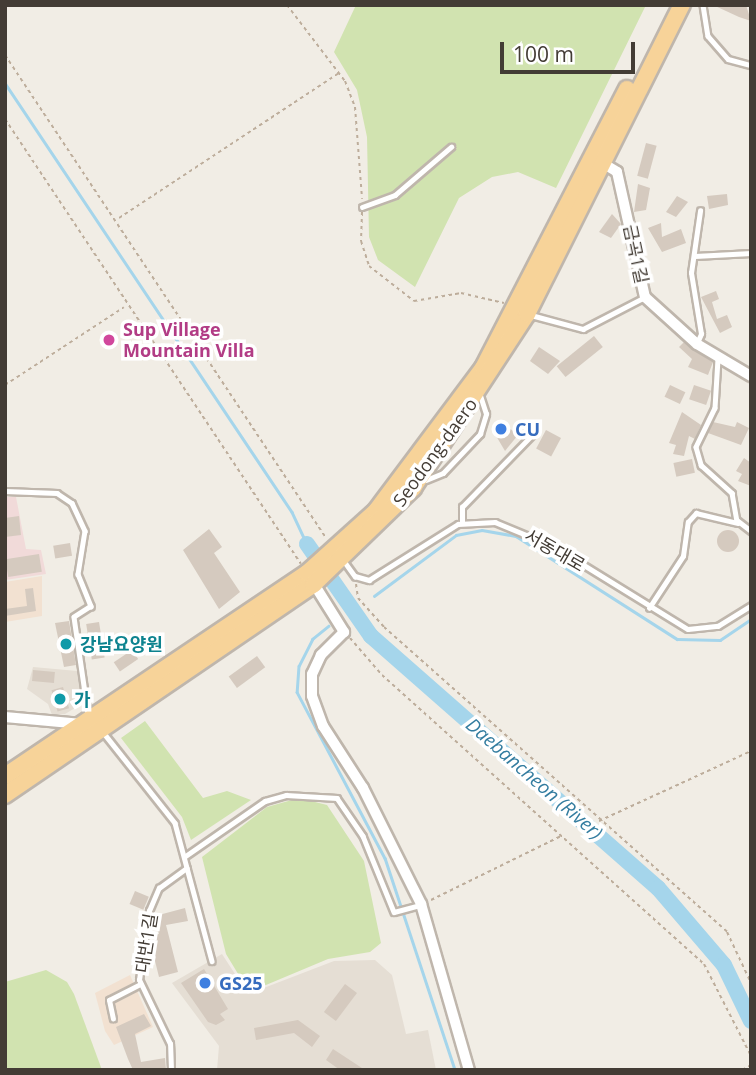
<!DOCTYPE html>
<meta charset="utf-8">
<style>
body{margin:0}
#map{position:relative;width:756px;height:1075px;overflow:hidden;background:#f1ede5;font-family:"Open Sans","Noto Sans KR",sans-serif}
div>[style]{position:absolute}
.residential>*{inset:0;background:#e5ded4}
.commercial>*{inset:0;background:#f2e1d1}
.medical>*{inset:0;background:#f1dad9}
.green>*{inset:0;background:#d1e3b0}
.stream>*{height:2.5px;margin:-1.25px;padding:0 1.25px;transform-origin:1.25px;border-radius:1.25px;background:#a5d5eb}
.river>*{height:16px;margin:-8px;padding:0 8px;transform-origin:8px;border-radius:8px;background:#a5d5eb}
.building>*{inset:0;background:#d5cabf;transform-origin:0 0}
.round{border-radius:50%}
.path>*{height:2px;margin-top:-1px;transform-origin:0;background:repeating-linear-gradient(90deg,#bdad9b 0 3.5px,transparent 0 7px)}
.roads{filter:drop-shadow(2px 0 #bfb6ac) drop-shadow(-2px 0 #bfb6ac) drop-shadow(0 2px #bfb6ac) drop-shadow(0 -2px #bfb6ac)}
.service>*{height:4.5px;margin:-2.25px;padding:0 2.25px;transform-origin:2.25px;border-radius:2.25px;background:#fff}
.minor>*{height:10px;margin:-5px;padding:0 5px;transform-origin:5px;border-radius:5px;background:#fff}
.primary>*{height:16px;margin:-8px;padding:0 8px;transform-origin:8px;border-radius:8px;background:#f7d399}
.dots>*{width:19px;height:19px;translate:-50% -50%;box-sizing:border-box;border:4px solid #fff;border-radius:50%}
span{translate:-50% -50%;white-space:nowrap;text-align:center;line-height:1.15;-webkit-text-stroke:7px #fff;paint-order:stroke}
.street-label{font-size:18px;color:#433c35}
.hotel-label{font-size:18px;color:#b23c85;font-weight:700}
.left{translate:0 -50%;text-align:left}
.shop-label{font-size:18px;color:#366cbe;font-weight:700}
.culture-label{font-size:18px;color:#0d838f;font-weight:700}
.water-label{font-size:19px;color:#347da0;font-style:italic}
.frame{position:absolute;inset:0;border:7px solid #433c35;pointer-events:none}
.scale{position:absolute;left:500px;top:42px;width:135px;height:32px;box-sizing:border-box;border:4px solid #433c35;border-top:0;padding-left:9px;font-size:21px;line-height:24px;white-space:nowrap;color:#433c35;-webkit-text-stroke:5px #fff;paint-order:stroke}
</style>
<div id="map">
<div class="residential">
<i style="clip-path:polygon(33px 667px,77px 671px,85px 702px,65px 714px,52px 715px,48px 704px,27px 689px)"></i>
<i style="clip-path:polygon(222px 954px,248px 994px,334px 961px,375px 960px,392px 975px,406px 1034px,428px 1030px,436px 1070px,217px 1070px,219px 1046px,172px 983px)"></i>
</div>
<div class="commercial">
<i style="clip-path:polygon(42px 576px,42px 616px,5px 622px,5px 582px)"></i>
<i style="clip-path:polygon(130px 975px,153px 1027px,114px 1045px,105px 1031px,95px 993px)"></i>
</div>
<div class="medical">
<i style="clip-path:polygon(5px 497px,16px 497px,26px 549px,41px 550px,46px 574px,5px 580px)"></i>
</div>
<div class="green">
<i style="clip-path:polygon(356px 5px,646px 5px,556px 188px,518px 172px,492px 177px,459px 198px,415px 287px,378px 260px,369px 237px,367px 137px,357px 90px,334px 52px)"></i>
<i style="clip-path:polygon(145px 721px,203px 798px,227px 791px,251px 800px,191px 840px,182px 817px,121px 738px)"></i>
<i style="clip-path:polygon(299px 798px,327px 805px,364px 861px,381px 943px,370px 952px,328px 959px,249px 992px,226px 954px,202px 857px,267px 807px)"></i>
<i style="clip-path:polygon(46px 970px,67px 982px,74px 994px,102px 1070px,5px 1070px,5px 982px)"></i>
</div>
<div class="stream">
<i style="left:5px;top:83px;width:516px;rotate:56.22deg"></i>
<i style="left:292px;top:512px;width:35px;rotate:65deg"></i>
<i style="left:374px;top:596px;width:102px;rotate:-36.6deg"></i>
<i style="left:456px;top:535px;width:26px;rotate:-11deg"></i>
<i style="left:482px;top:530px;width:35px;rotate:10deg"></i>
<i style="left:516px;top:536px;width:191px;rotate:32.6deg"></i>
<i style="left:677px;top:639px;width:43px;rotate:1.3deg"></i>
<i style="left:720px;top:640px;width:37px;rotate:-34deg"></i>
<i style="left:329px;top:626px;width:21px;rotate:141deg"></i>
<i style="left:313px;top:639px;width:30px;rotate:117deg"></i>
<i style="left:299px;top:666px;width:26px;rotate:94deg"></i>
<i style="left:297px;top:692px;width:188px;rotate:62.1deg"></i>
<i style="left:385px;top:858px;width:223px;rotate:71.7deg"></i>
</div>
<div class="river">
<i style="left:307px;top:544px;width:112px;rotate:55.2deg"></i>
<i style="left:371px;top:636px;width:382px;rotate:41.3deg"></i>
<i style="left:658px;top:888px;width:101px;rotate:49.4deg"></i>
<i style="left:724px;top:965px;width:62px;rotate:64.3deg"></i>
</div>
<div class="building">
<i style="clip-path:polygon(713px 5px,746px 5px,751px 21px,739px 17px)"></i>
<i style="left:646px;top:143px;width:11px;height:34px;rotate:15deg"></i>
<i style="clip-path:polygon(638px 184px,650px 188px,646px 210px,634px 212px)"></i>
<i style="clip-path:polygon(727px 194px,728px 205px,709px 209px,707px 196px)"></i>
<i style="clip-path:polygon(677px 196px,688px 202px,676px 217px,666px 212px)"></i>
<i style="clip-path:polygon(612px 214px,621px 224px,611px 238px,599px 232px)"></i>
<i style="clip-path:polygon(661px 223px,662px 237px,681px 229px,686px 243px,662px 252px,648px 228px)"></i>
<i style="clip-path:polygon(716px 291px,719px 299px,712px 302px,717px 319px,727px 315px,732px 327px,720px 333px,701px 297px)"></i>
<i style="left:594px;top:336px;width:14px;height:48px;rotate:51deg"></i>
<i style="clip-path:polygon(684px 342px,713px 362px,708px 375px,688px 367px,692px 359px,679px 347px)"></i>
<i style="clip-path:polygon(539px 347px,560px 361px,548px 374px,530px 361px)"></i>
<i style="left:670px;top:385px;width:17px;height:13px;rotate:25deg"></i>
<i style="left:694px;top:385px;width:18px;height:15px;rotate:19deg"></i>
<i style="clip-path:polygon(682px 412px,701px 425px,695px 439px,689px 436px,684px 456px,673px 454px,676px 445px,669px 443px)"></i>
<i style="clip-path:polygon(499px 420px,518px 435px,505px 451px,492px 429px)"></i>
<i style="clip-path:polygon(713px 422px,735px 427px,737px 422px,749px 428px,741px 445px,708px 433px)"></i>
<i style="left:546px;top:430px;width:17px;height:21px;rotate:28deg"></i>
<i style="clip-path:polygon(744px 458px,751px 463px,751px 486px,738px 481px,742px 474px,736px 471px)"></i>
<i style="left:692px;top:459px;width:14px;height:19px;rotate:78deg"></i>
<i style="clip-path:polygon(19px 516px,21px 535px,5px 537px,5px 518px)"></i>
<i style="clip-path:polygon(209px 529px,222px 547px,214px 553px,240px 592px,219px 609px,183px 550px)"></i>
<i class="round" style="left:717px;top:530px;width:22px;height:22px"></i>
<i style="left:70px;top:543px;width:13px;height:17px;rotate:81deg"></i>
<i style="left:39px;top:554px;width:18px;height:34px;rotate:81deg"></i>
<i style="clip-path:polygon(33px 588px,36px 611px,5px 616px,5px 609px,27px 606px,25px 589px)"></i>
<i style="clip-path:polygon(69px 621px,76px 665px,64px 667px,55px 623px)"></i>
<i style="left:99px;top:622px;width:36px;height:13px;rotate:81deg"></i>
<i style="left:132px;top:650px;width:11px;height:22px;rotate:56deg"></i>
<i style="left:257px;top:656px;width:14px;height:35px;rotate:54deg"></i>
<i style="left:33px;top:670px;width:22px;height:11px;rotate:5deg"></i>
<i style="left:63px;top:687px;width:22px;height:12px;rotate:74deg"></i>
<i style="left:135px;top:891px;width:15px;height:14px;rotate:23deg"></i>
<i style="clip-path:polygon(185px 908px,188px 921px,166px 925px,178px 972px,159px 977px,152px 949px,153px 935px,159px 934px,155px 916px)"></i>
<i style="clip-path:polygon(204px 969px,228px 1009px,220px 1014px,225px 1020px,216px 1025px,208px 1022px,181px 983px)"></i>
<i style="left:345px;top:984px;width:15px;height:35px;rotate:37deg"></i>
<i style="clip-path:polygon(144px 1014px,151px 1026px,135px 1034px,141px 1062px,165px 1058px,166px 1070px,133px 1070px,128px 1059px,116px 1027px)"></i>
<i style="clip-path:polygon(298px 1020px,320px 1036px,312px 1047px,294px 1033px,256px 1040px,254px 1028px)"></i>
<i style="clip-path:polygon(333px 1049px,365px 1070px,340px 1070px,326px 1060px)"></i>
</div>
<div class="path">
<i style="left:287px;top:5px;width:96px;rotate:52.7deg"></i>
<i style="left:345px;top:81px;width:28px;rotate:69deg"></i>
<i style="left:355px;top:107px;width:92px;rotate:85.6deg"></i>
<i style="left:5px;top:55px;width:580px;rotate:56.39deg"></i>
<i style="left:5px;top:119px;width:534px;rotate:56.37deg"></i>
<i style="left:362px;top:212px;width:29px;rotate:92deg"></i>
<i style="left:361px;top:241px;width:26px;rotate:72deg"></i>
<i style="left:369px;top:266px;width:57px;rotate:37.9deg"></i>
<i style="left:414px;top:301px;width:48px;rotate:-9.7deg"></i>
<i style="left:461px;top:293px;width:44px;rotate:13.1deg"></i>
<i style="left:119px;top:218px;width:263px;rotate:-33.4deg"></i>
<i style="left:5px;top:385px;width:142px;rotate:-33.2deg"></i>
<i style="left:356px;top:584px;width:14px;rotate:82deg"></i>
<i style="left:358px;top:598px;width:39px;rotate:48deg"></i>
<i style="left:384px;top:627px;width:459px;rotate:41.6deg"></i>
<i style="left:727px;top:932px;width:56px;rotate:64.8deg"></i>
<i style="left:350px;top:638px;width:49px;rotate:49.1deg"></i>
<i style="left:382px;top:675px;width:433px;rotate:41.9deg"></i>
<i style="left:704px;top:964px;width:103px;rotate:62.9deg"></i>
<i style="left:599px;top:821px;width:167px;rotate:-24.7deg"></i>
<i style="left:431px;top:900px;width:145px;rotate:-26.2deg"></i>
<i style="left:742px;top:1070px;width:10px;rotate:-29deg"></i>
</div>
<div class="roads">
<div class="service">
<i style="left:703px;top:5px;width:31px;rotate:81deg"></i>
<i style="left:708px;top:36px;width:30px;rotate:49deg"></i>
<i style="left:728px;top:59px;width:24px;rotate:15deg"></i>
<i style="left:362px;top:207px;width:35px;rotate:-20deg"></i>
<i style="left:395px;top:195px;width:74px;rotate:-40.6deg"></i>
<i style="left:695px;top:256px;width:56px;rotate:-3.1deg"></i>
<i style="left:531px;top:315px;width:54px;rotate:15.1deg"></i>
<i style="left:583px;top:329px;width:70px;rotate:-27.3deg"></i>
<i style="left:697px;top:343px;width:10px;rotate:-66deg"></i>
<i style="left:701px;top:334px;width:62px;rotate:-99.3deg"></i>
<i style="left:691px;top:273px;width:63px;rotate:-81.7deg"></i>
<i style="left:718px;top:359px;width:49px;rotate:93.5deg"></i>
<i style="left:715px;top:408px;width:43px;rotate:116deg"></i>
<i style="left:696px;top:447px;width:19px;rotate:74deg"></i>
<i style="left:701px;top:465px;width:42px;rotate:42.1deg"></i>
<i style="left:732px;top:493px;width:27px;rotate:80deg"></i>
<i style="left:737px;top:520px;width:18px;rotate:38deg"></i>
<i style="left:426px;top:480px;width:18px;rotate:-22deg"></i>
<i style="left:443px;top:473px;width:54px;rotate:-46.5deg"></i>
<i style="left:480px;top:434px;width:21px;rotate:-73deg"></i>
<i style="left:486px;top:414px;width:20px;rotate:-108deg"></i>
<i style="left:5px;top:491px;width:52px;rotate:2.2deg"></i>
<i style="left:57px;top:493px;width:18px;rotate:34deg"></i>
<i style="left:72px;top:503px;width:31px;rotate:65deg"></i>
<i style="left:85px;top:531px;width:44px;rotate:99.2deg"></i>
<i style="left:78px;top:574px;width:35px;rotate:68deg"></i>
<i style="left:91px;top:606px;width:20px;rotate:147deg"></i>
<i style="left:74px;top:617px;width:97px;rotate:81.7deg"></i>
<i style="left:462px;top:523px;width:16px;rotate:-90deg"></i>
<i style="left:462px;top:507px;width:100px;rotate:-45.8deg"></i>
<i style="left:344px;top:561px;width:19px;rotate:54deg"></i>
<i style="left:355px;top:576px;width:15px;rotate:16deg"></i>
<i style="left:369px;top:580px;width:105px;rotate:-32.2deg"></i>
<i style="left:458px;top:524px;width:37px;rotate:-3deg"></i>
<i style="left:495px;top:522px;width:63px;rotate:22.5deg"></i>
<i style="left:553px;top:546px;width:158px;rotate:31.6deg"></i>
<i style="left:688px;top:629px;width:30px;rotate:-6deg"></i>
<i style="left:718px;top:626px;width:39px;rotate:-32deg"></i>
<i style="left:649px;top:608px;width:62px;rotate:-56.8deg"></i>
<i style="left:683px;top:556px;width:34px;rotate:-82deg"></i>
<i style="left:688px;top:522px;width:12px;rotate:-48deg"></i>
<i style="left:696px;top:513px;width:43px;rotate:13.4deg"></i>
<i style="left:103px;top:732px;width:116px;rotate:51.6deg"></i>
<i style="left:175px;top:823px;width:143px;rotate:75deg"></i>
<i style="left:184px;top:857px;width:98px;rotate:-34.7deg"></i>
<i style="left:265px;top:801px;width:22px;rotate:-16deg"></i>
<i style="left:286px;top:795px;width:51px;rotate:3.4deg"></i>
<i style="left:337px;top:798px;width:46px;rotate:55.6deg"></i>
<i style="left:363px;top:836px;width:82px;rotate:67.8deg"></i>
<i style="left:394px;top:912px;width:28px;rotate:-15deg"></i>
<i style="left:113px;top:1019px;width:19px;rotate:-102deg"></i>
<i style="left:109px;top:1000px;width:35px;rotate:-27deg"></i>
<i style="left:171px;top:1070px;width:26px;rotate:-92deg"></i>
<i style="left:170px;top:1044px;width:71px;rotate:-115.8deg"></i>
<i style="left:139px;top:980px;width:70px;rotate:-81.8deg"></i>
<i style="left:149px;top:911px;width:25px;rotate:-67deg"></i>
<i style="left:159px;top:888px;width:34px;rotate:-36deg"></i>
</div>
<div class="minor">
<i style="left:599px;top:161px;width:21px;rotate:31deg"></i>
<i style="left:617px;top:172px;width:128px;rotate:77.4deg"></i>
<i style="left:645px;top:297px;width:70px;rotate:42.1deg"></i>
<i style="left:697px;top:344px;width:63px;rotate:30.7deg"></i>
<i style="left:314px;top:584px;width:57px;rotate:58deg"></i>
<i style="left:344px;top:632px;width:33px;rotate:135deg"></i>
<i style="left:321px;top:655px;width:21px;rotate:115deg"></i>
<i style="left:312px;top:674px;width:22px;rotate:90deg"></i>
<i style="left:312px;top:696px;width:32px;rotate:70deg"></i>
<i style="left:323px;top:726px;width:74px;rotate:57.2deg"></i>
<i style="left:363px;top:788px;width:130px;rotate:63.4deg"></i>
<i style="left:421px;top:904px;width:173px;rotate:73.9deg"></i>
<i style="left:5px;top:717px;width:77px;rotate:5.2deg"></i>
</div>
<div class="primary">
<i style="left:5px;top:776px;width:364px;rotate:-33.9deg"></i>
<i style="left:307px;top:573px;width:93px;rotate:-41.9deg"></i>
<i style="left:376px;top:511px;width:179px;rotate:-53.2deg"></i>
<i style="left:483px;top:368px;width:314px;rotate:-62.7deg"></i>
<i style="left:5px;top:795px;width:374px;rotate:-34.3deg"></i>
<i style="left:314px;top:584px;width:138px;rotate:-44.1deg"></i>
<i style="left:413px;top:488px;width:208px;rotate:-56.8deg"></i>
<i style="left:527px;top:314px;width:346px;rotate:-63.4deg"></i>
</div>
</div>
<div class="dots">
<i style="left:109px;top:340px;background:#d1479c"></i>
<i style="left:501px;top:429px;background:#3f7fe0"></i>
<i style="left:66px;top:644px;background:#0f9aa8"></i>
<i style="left:60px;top:699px;background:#0f9aa8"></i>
<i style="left:205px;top:983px;background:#3f7fe0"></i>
</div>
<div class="street-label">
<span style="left:636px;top:254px;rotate:78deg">금곡1길</span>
<span style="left:435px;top:452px;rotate:-54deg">Seodong-daero</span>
<span style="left:555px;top:550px;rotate:30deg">서동대로</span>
<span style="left:146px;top:943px;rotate:-81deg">대반1길</span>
</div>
<div class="hotel-label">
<span class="left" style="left:123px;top:340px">Sup Village<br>Mountain Villa</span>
</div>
<div class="shop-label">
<span class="left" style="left:515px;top:429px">CU</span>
<span class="left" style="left:219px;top:983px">GS25</span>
</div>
<div class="culture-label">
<span class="left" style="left:80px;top:644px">강남요양원</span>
<span class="left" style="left:74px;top:699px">가</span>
</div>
<div class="water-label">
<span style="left:534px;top:779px;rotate:41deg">Daebancheon (River)</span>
</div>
<div class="frame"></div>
<div class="scale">100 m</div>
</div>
